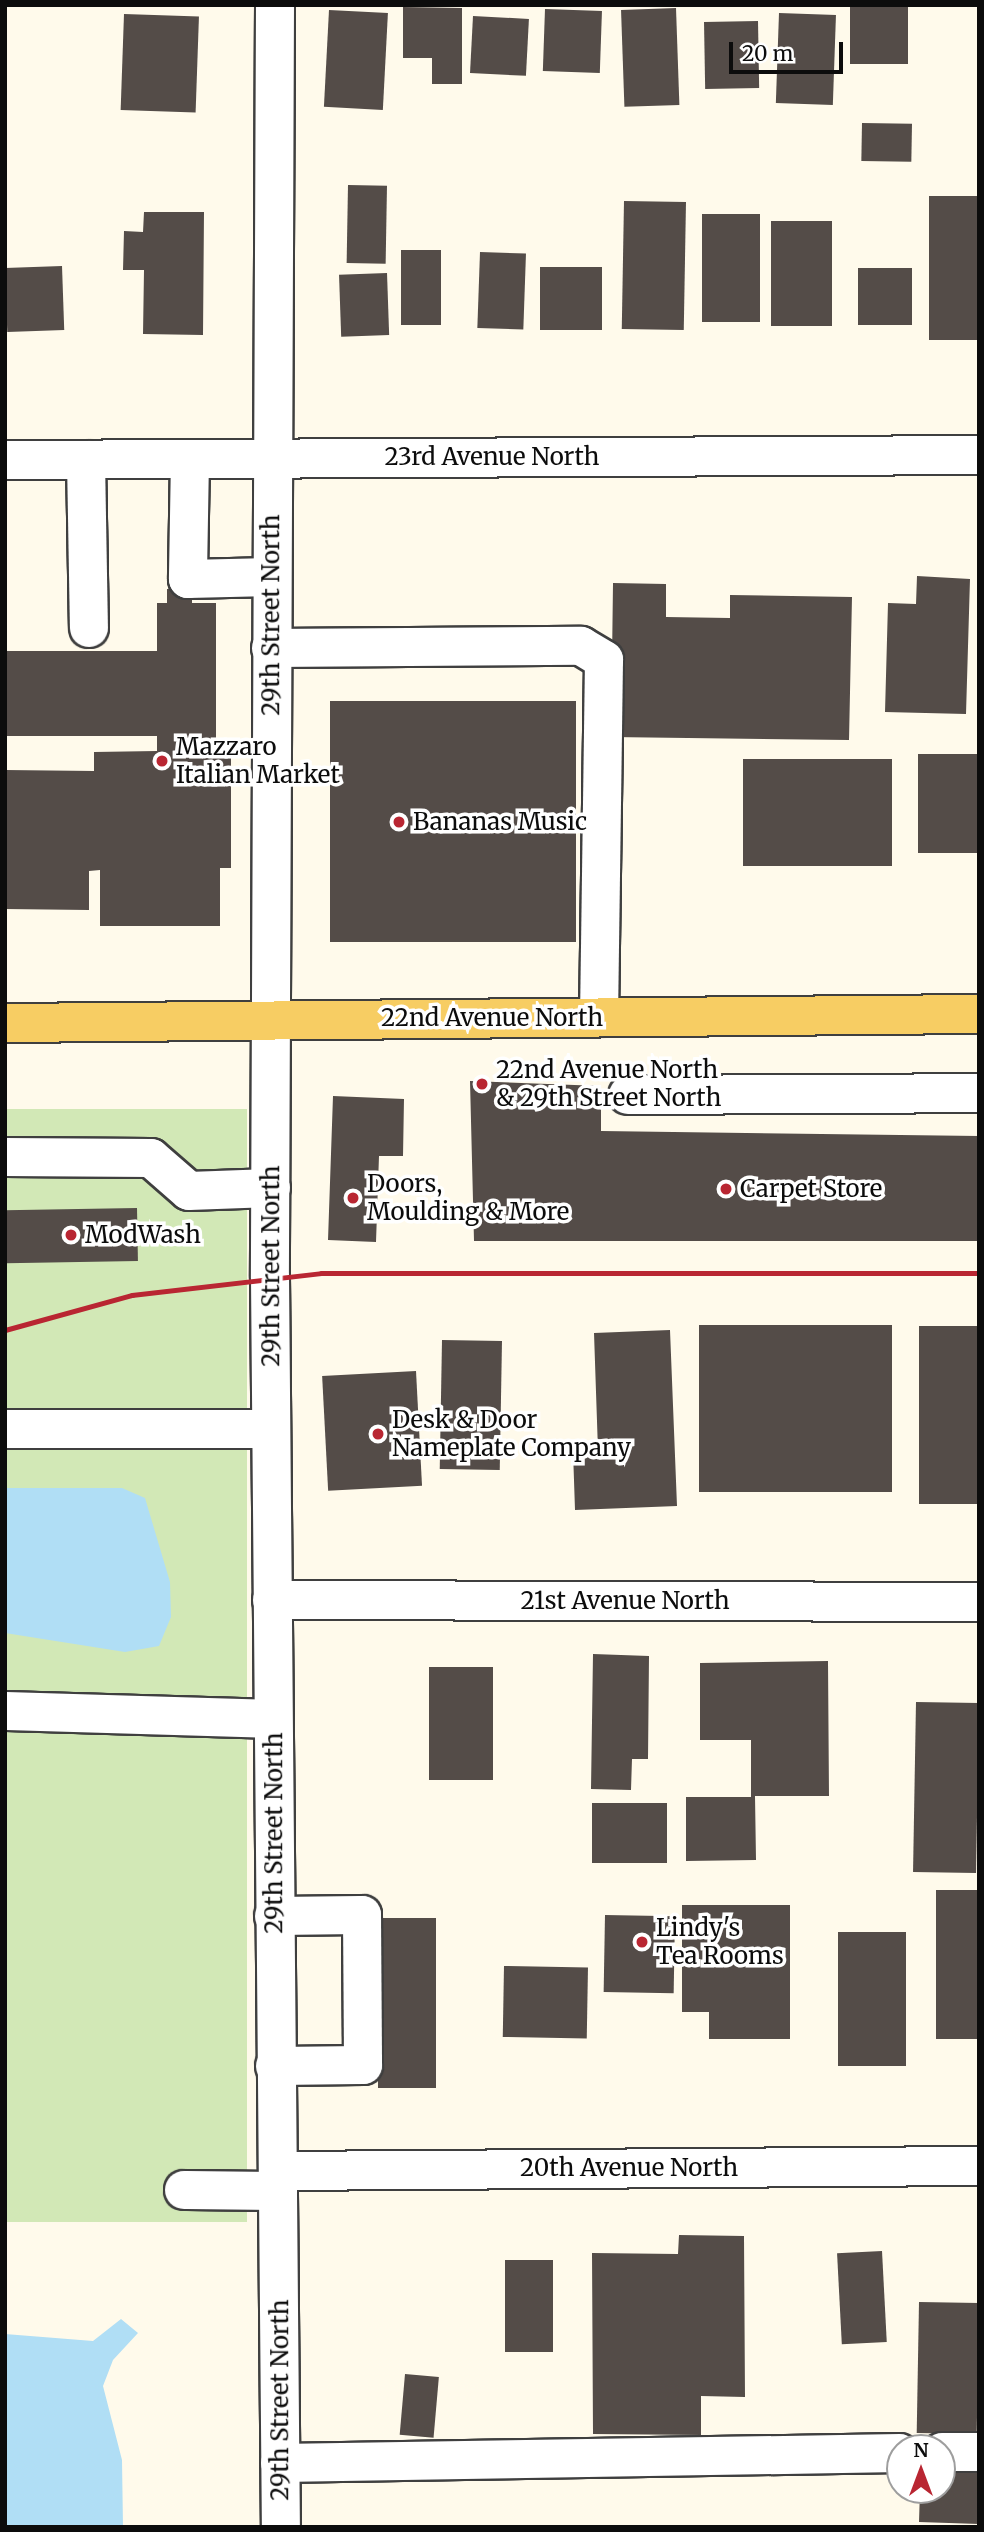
<!DOCTYPE html>
<style>
body{margin:0}
#map{position:relative;width:984px;height:2532px;overflow:hidden;background:#fffaeb;font-family:Merriweather,serif}
div>[style]{position:absolute}
.green>*{inset:0;background:#d2e8b6;transform-origin:0 0}
.water>*{inset:0;background:#b0def5}
.building>*{inset:0;background:#544c48;transform-origin:0 0}
.roads{filter:drop-shadow(2px 0 #3f3f3f) drop-shadow(-2px 0 #3f3f3f) drop-shadow(0 2px #3f3f3f) drop-shadow(0 -2px #3f3f3f)}
.minor>*{height:38px;margin:-19px;padding:0 19px;transform-origin:19px;border-radius:19px;background:#fff}
.major>*{height:38px;margin:-19px;padding:0 19px;transform-origin:19px;border-radius:19px;background:#f7cd63}
.rail>*{height:5px;margin:-2.5px;padding:0 2.5px;transform-origin:2.5px;border-radius:2.5px;background:#b92632}
.dots>*{width:19px;height:19px;translate:-50% -50%;box-sizing:border-box;border:4px solid #fff;border-radius:50%}
span{translate:-50% -50%;white-space:nowrap;text-align:center;line-height:1.15;-webkit-text-stroke:7px #fff;paint-order:stroke}
.street-label{font-size:24px;color:#0c0c0c}
.poi-label{font-size:24px;color:#0c0c0c}
.left{translate:0 -50%;text-align:left}
.frame{position:absolute;inset:0;border:7px solid #0c0c0c;pointer-events:none}
.north{position:absolute;left:886px;top:2434px;width:70px;height:70px;box-sizing:border-box;background:#fff;border:2px solid #9e9e9e;border-radius:50%;rotate:0deg;font-size:19px;font-weight:700;line-height:28px;text-align:center;color:#0c0c0c}
.north::after{content:'';display:block;margin:auto;width:24px;height:32px;background:#b92632;clip-path:polygon(50% 0,100% 100%,50% 72%,0 100%)}
.scale{position:absolute;left:729px;top:42px;width:114px;height:32px;box-sizing:border-box;border:4px solid #0c0c0c;border-top:0;padding-left:9px;font-size:21px;line-height:24px;white-space:nowrap;color:#0c0c0c;-webkit-text-stroke:5px #fff;paint-order:stroke}
</style>
<div id="map">
<div class="green">
<i style="left:247px;top:1109px;width:1113px;height:242px;rotate:90deg"></i>
</div>
<div class="water">
<i style="clip-path:polygon(5px 1488px,122px 1488px,145px 1498px,170px 1582px,171px 1617px,159px 1646px,125px 1652px,5px 1633px)"></i>
<i style="clip-path:polygon(121px 2319px,138px 2333px,113px 2360px,103px 2386px,122px 2460px,123px 2527px,5px 2527px,5px 2334px,93px 2341px)"></i>
</div>
<div class="building">
<i style="left:850px;top:5px;width:58px;height:59px"></i>
<i style="clip-path:polygon(403px 7px,462px 8px,462px 84px,432px 84px,432px 58px,403px 58px)"></i>
<i style="left:676px;top:8px;width:97px;height:55px;rotate:88deg"></i>
<i style="left:545px;top:9px;width:57px;height:62px;rotate:2deg"></i>
<i style="left:329px;top:10px;width:59px;height:97px;rotate:3deg"></i>
<i style="left:779px;top:13px;width:57px;height:90px;rotate:2deg"></i>
<i style="left:124px;top:14px;width:75px;height:96px;rotate:2deg"></i>
<i style="left:473px;top:16px;width:56px;height:57px;rotate:3deg"></i>
<i style="left:758px;top:21px;width:67px;height:54px;rotate:89deg"></i>
<i style="left:862px;top:123px;width:50px;height:38px;rotate:1deg"></i>
<i style="left:348px;top:185px;width:39px;height:78px;rotate:1deg"></i>
<i style="left:929px;top:196px;width:50px;height:144px"></i>
<i style="left:624px;top:201px;width:62px;height:128px;rotate:1deg"></i>
<i style="clip-path:polygon(144px 212px,204px 212px,203px 335px,143px 334px,144px 270px,123px 270px,124px 231px,143px 232px)"></i>
<i style="left:702px;top:214px;width:58px;height:108px"></i>
<i style="left:771px;top:221px;width:61px;height:105px"></i>
<i style="left:441px;top:250px;width:75px;height:40px;rotate:90deg"></i>
<i style="left:480px;top:252px;width:46px;height:76px;rotate:2deg"></i>
<i style="left:62px;top:266px;width:64px;height:57px;rotate:88deg"></i>
<i style="left:602px;top:267px;width:63px;height:62px;rotate:90deg"></i>
<i style="left:858px;top:268px;width:54px;height:57px"></i>
<i style="left:387px;top:273px;width:62px;height:48px;rotate:88deg"></i>
<i style="clip-path:polygon(917px 576px,970px 579px,966px 714px,885px 712px,888px 603px,916px 604px)"></i>
<i style="clip-path:polygon(613px 583px,666px 584px,666px 617px,730px 618px,730px 595px,852px 597px,849px 740px,611px 737px)"></i>
<i style="clip-path:polygon(167px 589px,192px 589px,192px 603px,216px 603px,216px 751px,231px 751px,231px 868px,220px 868px,220px 926px,100px 926px,100px 870px,89px 871px,89px 910px,5px 909px,5px 770px,94px 771px,94px 752px,157px 751px,157px 736px,5px 736px,5px 651px,157px 651px,157px 603px,167px 603px)"></i>
<i style="left:330px;top:701px;width:246px;height:241px"></i>
<i style="left:918px;top:754px;width:61px;height:99px"></i>
<i style="left:743px;top:759px;width:149px;height:107px"></i>
<i style="clip-path:polygon(470px 1081px,601px 1086px,601px 1131px,979px 1136px,979px 1241px,474px 1241px)"></i>
<i style="clip-path:polygon(333px 1096px,404px 1099px,403px 1156px,379px 1156px,376px 1242px,328px 1240px)"></i>
<i style="left:137px;top:1208px;width:53px;height:132px;rotate:89deg"></i>
<i style="left:699px;top:1325px;width:193px;height:167px"></i>
<i style="left:919px;top:1326px;width:60px;height:178px"></i>
<i style="clip-path:polygon(670px 1330px,677px 1506px,575px 1510px,573px 1451px,598px 1451px,594px 1333px)"></i>
<i style="left:442px;top:1340px;width:60px;height:129px;rotate:1deg"></i>
<i style="left:416px;top:1371px;width:115px;height:94px;rotate:87deg"></i>
<i style="clip-path:polygon(593px 1654px,649px 1656px,648px 1759px,632px 1759px,631px 1790px,591px 1789px)"></i>
<i style="clip-path:polygon(828px 1661px,829px 1796px,755px 1796px,756px 1860px,686px 1861px,686px 1797px,751px 1797px,751px 1740px,700px 1740px,700px 1663px)"></i>
<i style="left:429px;top:1667px;width:64px;height:113px"></i>
<i style="left:916px;top:1702px;width:63px;height:170px;rotate:1deg"></i>
<i style="left:592px;top:1803px;width:75px;height:60px"></i>
<i style="left:936px;top:1890px;width:43px;height:149px"></i>
<i style="clip-path:polygon(682px 1905px,790px 1905px,790px 2039px,709px 2039px,709px 2012px,682px 2012px)"></i>
<i style="left:605px;top:1915px;width:70px;height:77px;rotate:1deg"></i>
<i style="left:378px;top:1918px;width:58px;height:170px"></i>
<i style="left:906px;top:1932px;width:134px;height:68px;rotate:90deg"></i>
<i style="left:504px;top:1966px;width:84px;height:71px;rotate:1deg"></i>
<i style="clip-path:polygon(679px 2235px,744px 2236px,745px 2397px,701px 2396px,701px 2435px,593px 2434px,592px 2253px,678px 2254px)"></i>
<i style="left:882px;top:2251px;width:91px;height:45px;rotate:87deg"></i>
<i style="left:505px;top:2260px;width:48px;height:92px"></i>
<i style="left:919px;top:2302px;width:60px;height:131px;rotate:1deg"></i>
<i style="left:405px;top:2374px;width:34px;height:61px;rotate:5deg"></i>
<i style="clip-path:polygon(942px 2471px,979px 2472px,979px 2524px,919px 2522px,920px 2490px,942px 2490px)"></i>
</div>
<div class="roads">
<div class="minor">
<i style="left:275px;top:5px;width:1273px;rotate:90.23deg"></i>
<i style="left:270px;top:1278px;width:1249px;rotate:89.5deg"></i>
<i style="left:190px;top:459px;width:120px;rotate:91deg"></i>
<i style="left:188px;top:579px;width:83px;rotate:-1.4deg"></i>
<i style="left:5px;top:460px;width:974px;rotate:-0.29deg"></i>
<i style="left:86px;top:460px;width:168px;rotate:89deg"></i>
<i style="left:271px;top:648px;width:310px;rotate:-0.4deg"></i>
<i style="left:581px;top:646px;width:27px;rotate:31deg"></i>
<i style="left:604px;top:660px;width:357px;rotate:90.8deg"></i>
<i style="left:628px;top:1095px;width:351px;rotate:-0.3deg"></i>
<i style="left:5px;top:1157px;width:146px;rotate:0.4deg"></i>
<i style="left:151px;top:1158px;width:50px;rotate:41deg"></i>
<i style="left:189px;top:1191px;width:82px;rotate:-2.1deg"></i>
<i style="left:5px;top:1429px;width:266px"></i>
<i style="left:272px;top:1600px;width:707px;rotate:0.16deg"></i>
<i style="left:5px;top:1711px;width:268px;rotate:1.7deg"></i>
<i style="left:274px;top:1916px;width:88px;rotate:-0.7deg"></i>
<i style="left:362px;top:1915px;width:150px;rotate:89.6deg"></i>
<i style="left:363px;top:2065px;width:88px;rotate:179.3deg"></i>
<i style="left:279px;top:2171px;width:700px;rotate:-0.41deg"></i>
<i style="left:184px;top:2190px;width:94px;rotate:0.6deg"></i>
<i style="left:942px;top:2452px;width:37px"></i>
<i style="left:280px;top:2463px;width:620px;rotate:-0.92deg"></i>
</div>
<div class="major">
<i style="left:5px;top:1023px;width:974px;rotate:-0.53deg"></i>
</div>
</div>
<div class="rail">
<i style="left:5px;top:1330px;width:132px;rotate:-15.4deg"></i>
<i style="left:132px;top:1295px;width:190px;rotate:-6.6deg"></i>
<i style="left:321px;top:1273px;width:658px"></i>
</div>
<div class="dots">
<i style="left:162px;top:761px;background:#b92632"></i>
<i style="left:399px;top:822px;background:#b92632"></i>
<i style="left:482px;top:1084px;background:#b92632"></i>
<i style="left:726px;top:1189px;background:#b92632"></i>
<i style="left:353px;top:1198px;background:#b92632"></i>
<i style="left:71px;top:1235px;background:#b92632"></i>
<i style="left:378px;top:1434px;background:#b92632"></i>
<i style="left:642px;top:1942px;background:#b92632"></i>
</div>
<div class="street-label">
<span style="left:492px;top:457px">23rd Avenue North</span>
<span style="left:271px;top:615px;rotate:-90deg">29th Street North</span>
<span style="left:492px;top:1018px">22nd Avenue North</span>
<span style="left:271px;top:1266px;rotate:-90deg">29th Street North</span>
<span style="left:625px;top:1601px">21st Avenue North</span>
<span style="left:274px;top:1833px;rotate:-90deg">29th Street North</span>
<span style="left:629px;top:2168px">20th Avenue North</span>
<span style="left:280px;top:2400px;rotate:-90deg">29th Street North</span>
</div>
<div class="poi-label">
<span class="left" style="left:176px;top:761px">Mazzaro<br>Italian Market</span>
<span class="left" style="left:413px;top:822px">Bananas Music</span>
<span class="left" style="left:496px;top:1084px">22nd Avenue North<br>&amp; 29th Street North</span>
<span class="left" style="left:367px;top:1198px">Doors,<br>Moulding &amp; More</span>
<span class="left" style="left:740px;top:1189px">Carpet Store</span>
<span class="left" style="left:85px;top:1235px">ModWash</span>
<span class="left" style="left:392px;top:1434px">Desk &amp; Door<br>Nameplate Company</span>
<span class="left" style="left:656px;top:1942px">Lindy's<br>Tea Rooms</span>
</div>
<div class="frame"></div>
<div class="north">N</div>
<div class="scale">20 m</div>
</div>
